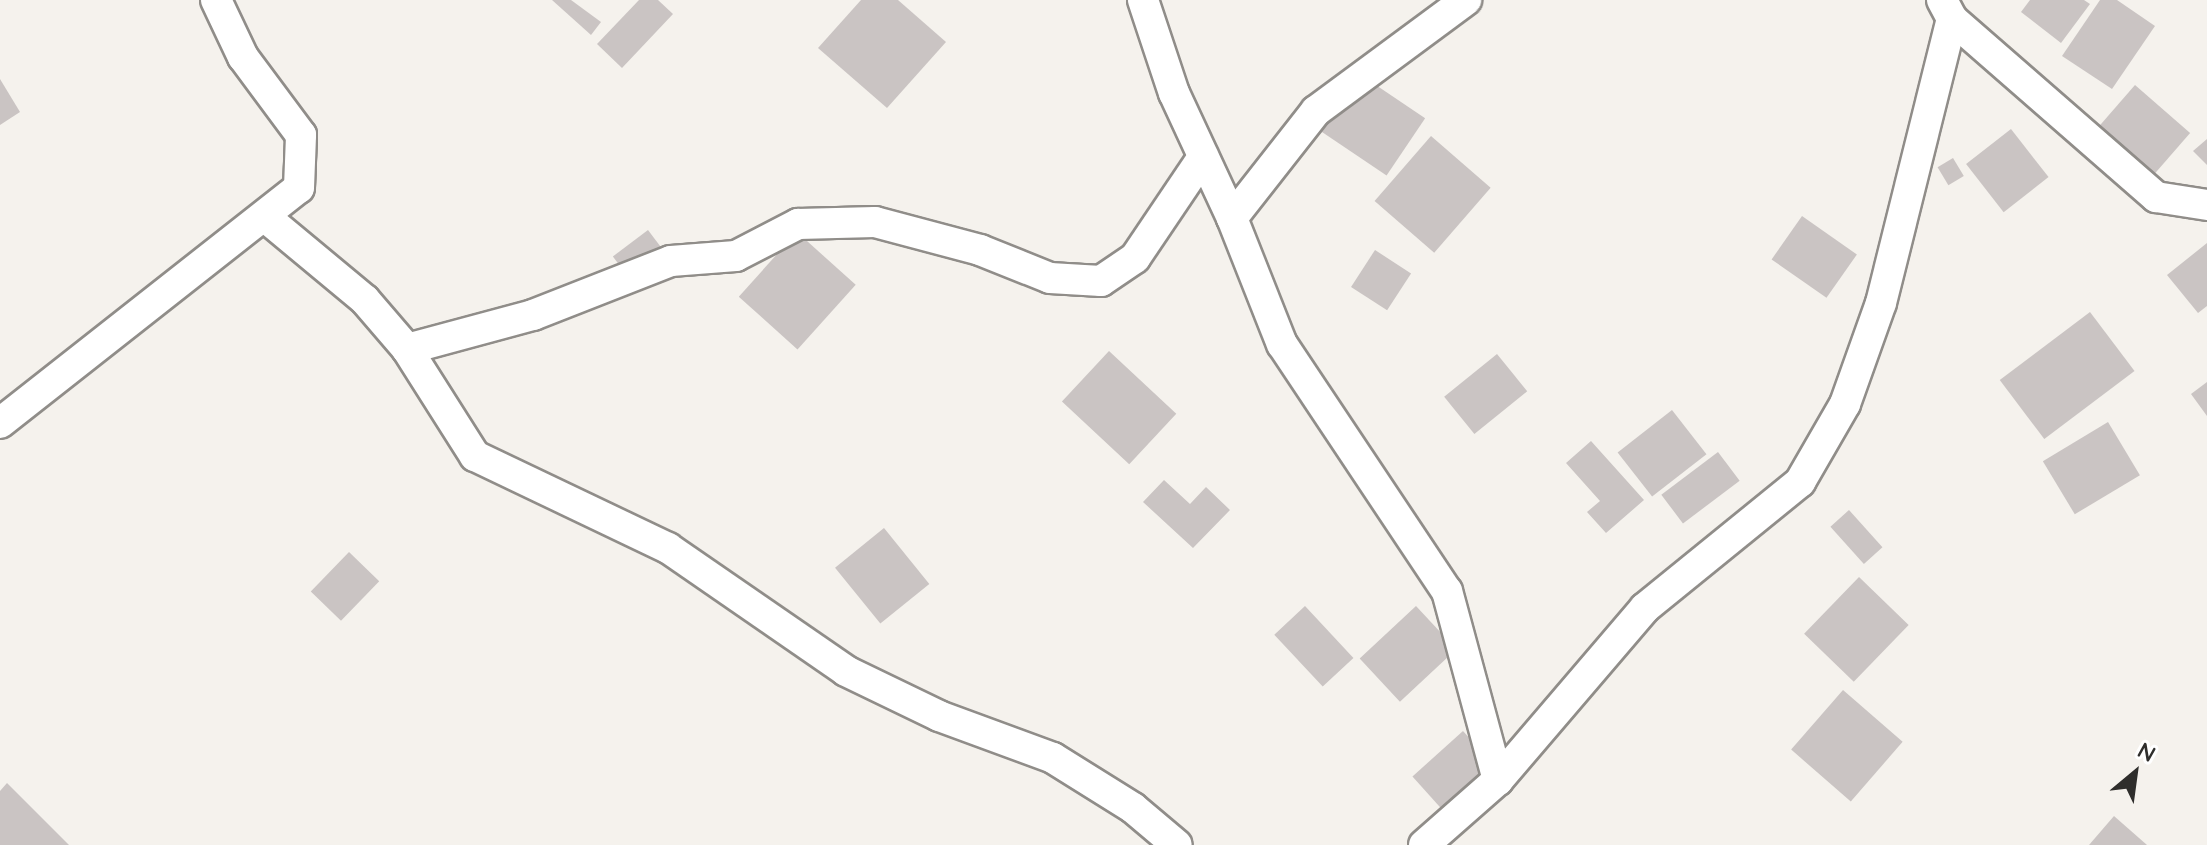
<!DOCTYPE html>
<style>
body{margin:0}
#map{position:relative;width:2207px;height:845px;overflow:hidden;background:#f5f2ed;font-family:Quicksand,sans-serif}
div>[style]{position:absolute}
.building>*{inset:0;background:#cac4c3;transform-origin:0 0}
.roads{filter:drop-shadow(2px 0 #908d89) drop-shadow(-2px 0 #908d89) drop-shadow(0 2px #908d89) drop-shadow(0 -2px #908d89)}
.street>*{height:30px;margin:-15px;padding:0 15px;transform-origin:15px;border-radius:15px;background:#fff}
span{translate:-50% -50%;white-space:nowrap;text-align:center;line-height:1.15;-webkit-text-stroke:7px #fff;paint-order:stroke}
.north{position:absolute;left:2095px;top:733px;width:80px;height:80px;-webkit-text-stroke:6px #fff;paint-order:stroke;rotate:29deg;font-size:22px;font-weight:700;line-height:32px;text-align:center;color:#2f2e2c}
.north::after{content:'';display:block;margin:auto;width:28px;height:36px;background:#2f2e2c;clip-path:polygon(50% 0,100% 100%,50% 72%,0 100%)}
</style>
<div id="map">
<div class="building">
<i style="clip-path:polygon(552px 0,571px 0,601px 22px,591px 35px)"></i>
<i style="clip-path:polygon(639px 0,658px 0,673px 14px,622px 68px,597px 44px)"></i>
<i style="clip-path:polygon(861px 0,898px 0,946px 42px,887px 108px,818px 48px)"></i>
<i style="clip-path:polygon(2030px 0,2084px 0,2090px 4px,2061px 43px,2021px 12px)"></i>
<i style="clip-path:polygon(2100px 0,2117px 0,2155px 26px,2112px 89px,2062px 56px)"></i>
<i style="left:1358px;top:73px;width:81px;height:69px;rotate:34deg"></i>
<i style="clip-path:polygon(0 79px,20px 112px,0 125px)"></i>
<i style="left:2135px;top:85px;width:73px;height:60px;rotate:41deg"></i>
<i style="left:2011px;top:129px;width:61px;height:57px;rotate:52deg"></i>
<i style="left:1431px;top:136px;width:79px;height:86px;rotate:41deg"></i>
<i style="clip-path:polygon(2207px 139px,2207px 165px,2193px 151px)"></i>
<i style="left:1953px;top:158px;width:21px;height:18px;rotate:59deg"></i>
<i style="left:1802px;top:216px;width:67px;height:53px;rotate:35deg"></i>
<i style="left:648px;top:230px;width:41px;height:44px;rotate:53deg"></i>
<i style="left:797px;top:232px;width:79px;height:87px;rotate:42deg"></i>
<i style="clip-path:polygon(2207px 243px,2207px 306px,2198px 313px,2167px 275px)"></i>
<i style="left:1375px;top:250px;width:43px;height:44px;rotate:33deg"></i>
<i style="left:2090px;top:312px;width:74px;height:113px;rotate:53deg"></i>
<i style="left:1109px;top:351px;width:92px;height:69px;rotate:43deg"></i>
<i style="left:1497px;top:354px;width:48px;height:68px;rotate:51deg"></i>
<i style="clip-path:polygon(2207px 382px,2207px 416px,2191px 394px)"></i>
<i style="left:1672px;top:410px;width:56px;height:69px;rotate:52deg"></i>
<i style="left:2108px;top:422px;width:62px;height:76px;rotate:59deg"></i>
<i style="clip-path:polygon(1591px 441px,1644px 500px,1606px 533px,1587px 512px,1600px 501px,1566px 463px)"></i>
<i style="left:1718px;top:452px;width:36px;height:71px;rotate:53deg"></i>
<i style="clip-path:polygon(1164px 480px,1190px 504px,1206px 487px,1230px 510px,1193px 548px,1143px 502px)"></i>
<i style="left:1849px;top:510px;width:50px;height:25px;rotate:48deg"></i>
<i style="left:884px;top:528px;width:72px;height:63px;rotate:51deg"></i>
<i style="left:349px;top:552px;width:42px;height:55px;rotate:44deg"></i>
<i style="left:1859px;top:577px;width:69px;height:79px;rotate:44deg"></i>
<i style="left:1305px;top:606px;width:71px;height:42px;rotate:47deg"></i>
<i style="left:1416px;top:606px;width:59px;height:77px;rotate:47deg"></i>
<i style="left:1843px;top:690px;width:79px;height:79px;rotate:41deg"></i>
<i style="left:1463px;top:731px;width:46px;height:68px;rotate:48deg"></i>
<i style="clip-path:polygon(7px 783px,69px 845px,0 845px,0 791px)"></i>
<i style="clip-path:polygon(2114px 816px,2147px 845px,2089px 845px)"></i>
</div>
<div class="roads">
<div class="street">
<i style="left:1143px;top:0;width:98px;rotate:71.6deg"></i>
<i style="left:1174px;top:93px;width:138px;rotate:65.1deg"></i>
<i style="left:1232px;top:218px;width:136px;rotate:68.4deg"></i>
<i style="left:1282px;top:344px;width:297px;rotate:56.3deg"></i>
<i style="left:1447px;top:591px;width:196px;rotate:74.9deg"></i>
<i style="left:1942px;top:0;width:21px;rotate:62deg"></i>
<i style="left:1952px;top:19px;width:271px;rotate:41.1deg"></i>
<i style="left:2156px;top:197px;width:52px;rotate:8.9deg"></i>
<i style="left:264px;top:216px;width:131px;rotate:39.7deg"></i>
<i style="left:365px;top:300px;width:65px;rotate:49.4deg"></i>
<i style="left:407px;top:349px;width:127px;rotate:57.6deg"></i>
<i style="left:475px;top:456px;width:214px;rotate:25.5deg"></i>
<i style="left:668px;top:548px;width:216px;rotate:34.6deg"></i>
<i style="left:846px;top:671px;width:103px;rotate:25.8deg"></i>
<i style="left:939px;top:716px;width:121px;rotate:20.2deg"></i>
<i style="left:1053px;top:758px;width:94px;rotate:32deg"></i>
<i style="left:1133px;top:808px;width:57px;rotate:40.1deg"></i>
<i style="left:1232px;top:218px;width:136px;rotate:-51.9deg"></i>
<i style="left:1316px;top:111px;width:187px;rotate:-36.5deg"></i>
<i style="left:407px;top:349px;width:131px;rotate:-15.1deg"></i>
<i style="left:533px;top:315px;width:148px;rotate:-21.4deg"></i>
<i style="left:671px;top:261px;width:65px;rotate:-4.4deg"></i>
<i style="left:736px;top:256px;width:70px;rotate:-27.3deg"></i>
<i style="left:798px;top:224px;width:77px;rotate:-1.5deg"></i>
<i style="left:875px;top:222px;width:109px;rotate:14.9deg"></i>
<i style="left:980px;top:250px;width:75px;rotate:21.8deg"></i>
<i style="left:1050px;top:278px;width:51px;rotate:3.4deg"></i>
<i style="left:1101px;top:281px;width:41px;rotate:-34.1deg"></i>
<i style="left:1135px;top:258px;width:122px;rotate:-56deg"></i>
<i style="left:0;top:423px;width:380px;rotate:-38.2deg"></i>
<i style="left:299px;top:188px;width:53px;rotate:-87.8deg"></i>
<i style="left:301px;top:135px;width:97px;rotate:-126.6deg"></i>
<i style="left:243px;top:57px;width:63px;rotate:-115.3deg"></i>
<i style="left:1424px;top:845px;width:98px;rotate:-41.3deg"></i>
<i style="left:1498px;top:780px;width:226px;rotate:-49.5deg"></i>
<i style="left:1645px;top:608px;width:200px;rotate:-39.1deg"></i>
<i style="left:1800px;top:482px;width:90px;rotate:-60deg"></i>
<i style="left:1845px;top:404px;width:107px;rotate:-70.4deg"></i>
<i style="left:1881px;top:303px;width:293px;rotate:-76deg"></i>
</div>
</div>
<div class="north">N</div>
</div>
